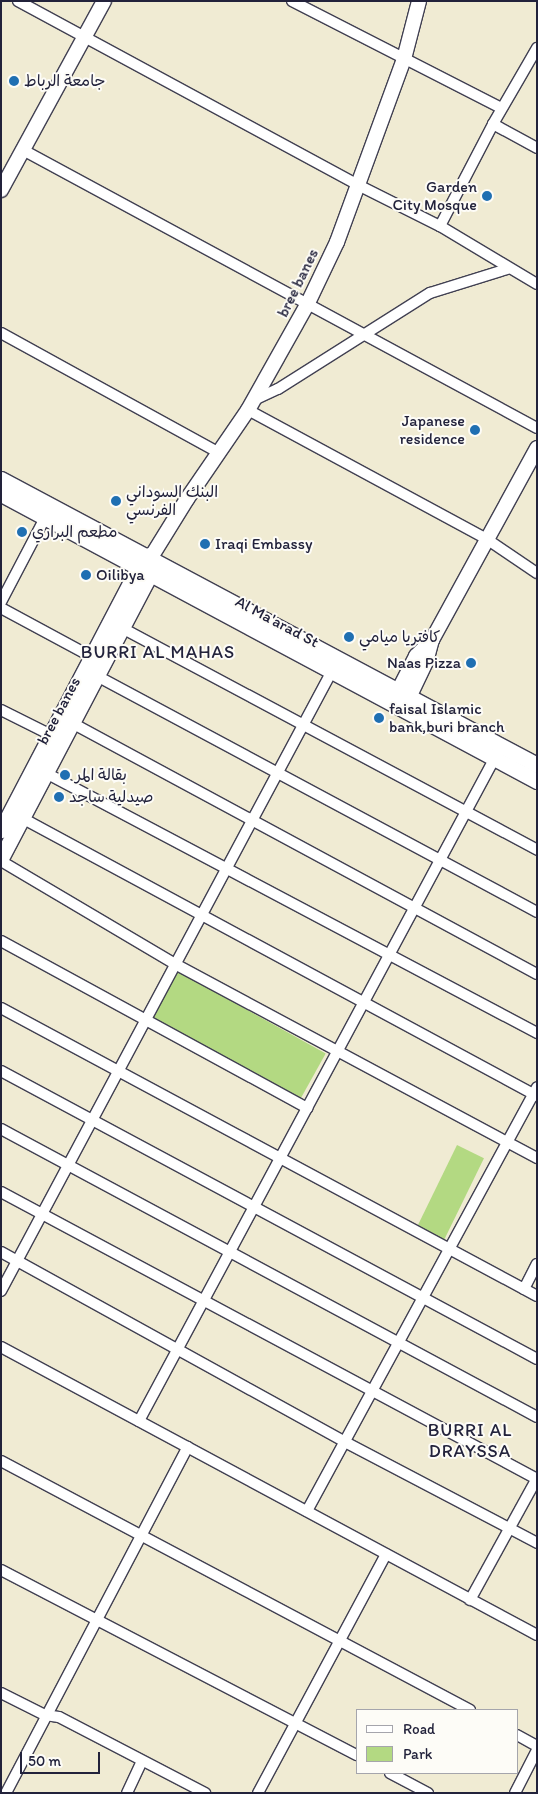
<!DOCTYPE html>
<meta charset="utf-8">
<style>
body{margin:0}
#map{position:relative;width:538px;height:1794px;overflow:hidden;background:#f0ebd3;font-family:Itim,"Playpen Sans Arabic",sans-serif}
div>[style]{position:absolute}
.green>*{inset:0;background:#b3d982;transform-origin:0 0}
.roads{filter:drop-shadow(1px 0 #414052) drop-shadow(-1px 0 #414052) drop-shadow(0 1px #414052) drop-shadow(0 -1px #414052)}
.minor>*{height:10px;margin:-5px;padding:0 5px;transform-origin:5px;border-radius:5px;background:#fff}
.tertiary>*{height:14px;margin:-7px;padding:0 7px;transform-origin:7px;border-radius:7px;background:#fff}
.secondary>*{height:15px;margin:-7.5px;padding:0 7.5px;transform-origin:7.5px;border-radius:7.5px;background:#fff}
.dots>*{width:14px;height:14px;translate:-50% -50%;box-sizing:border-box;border:2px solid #fdfcf7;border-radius:50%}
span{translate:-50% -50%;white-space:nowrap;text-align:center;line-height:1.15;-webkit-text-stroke:4px #fdfcf7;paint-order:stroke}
.poi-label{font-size:16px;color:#22223b}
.left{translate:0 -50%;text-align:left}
.right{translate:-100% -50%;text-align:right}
.street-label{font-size:16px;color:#22223b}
.neighbourhood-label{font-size:18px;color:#22223b;letter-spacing:1px}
.frame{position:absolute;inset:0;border:2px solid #22223b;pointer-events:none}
.legend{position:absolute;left:356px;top:1709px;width:162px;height:65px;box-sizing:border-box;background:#fdfcf7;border:1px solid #a5a5ac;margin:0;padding:6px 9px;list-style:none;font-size:15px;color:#22223b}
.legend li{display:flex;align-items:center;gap:10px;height:25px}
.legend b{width:25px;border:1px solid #a5a5ac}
.scale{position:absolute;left:20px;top:1752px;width:80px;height:22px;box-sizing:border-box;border:2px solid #22223b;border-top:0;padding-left:6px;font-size:15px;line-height:18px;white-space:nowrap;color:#22223b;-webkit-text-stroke:4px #fdfcf7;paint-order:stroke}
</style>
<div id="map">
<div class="green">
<i style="left:177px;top:971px;width:170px;height:55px;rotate:29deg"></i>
<i style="left:457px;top:1145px;width:30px;height:91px;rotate:26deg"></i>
</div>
<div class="roads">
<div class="minor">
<i style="left:18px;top:1px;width:387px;rotate:28.4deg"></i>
<i style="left:358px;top:185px;width:92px;rotate:26.6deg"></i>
<i style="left:440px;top:226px;width:113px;rotate:30.9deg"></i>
<i style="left:292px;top:1px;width:235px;rotate:27.1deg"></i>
<i style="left:493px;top:124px;width:88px;rotate:-59.9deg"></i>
<i style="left:23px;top:150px;width:584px;rotate:28.41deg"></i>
<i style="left:440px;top:226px;width:115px;rotate:-62.5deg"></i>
<i style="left:493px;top:124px;width:50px;rotate:28.6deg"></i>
<i style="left:1px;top:333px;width:249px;rotate:28.8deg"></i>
<i style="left:254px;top:400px;width:26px;rotate:-25deg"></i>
<i style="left:278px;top:389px;width:180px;rotate:-32.3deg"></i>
<i style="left:430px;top:293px;width:81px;rotate:-17.3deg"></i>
<i style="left:248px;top:410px;width:273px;rotate:28.4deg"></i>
<i style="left:488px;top:540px;width:59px;rotate:34deg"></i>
<i style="left:1px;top:602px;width:95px;rotate:-62.4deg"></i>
<i style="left:1px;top:608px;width:103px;rotate:28.3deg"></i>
<i style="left:122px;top:628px;width:471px;rotate:28.1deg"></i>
<i style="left:97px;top:676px;width:499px;rotate:28.2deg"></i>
<i style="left:1px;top:710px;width:56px;rotate:26.6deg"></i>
<i style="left:72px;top:723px;width:528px;rotate:28.36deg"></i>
<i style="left:46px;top:773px;width:556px;rotate:27.9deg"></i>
<i style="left:22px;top:818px;width:585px;rotate:28.36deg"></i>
<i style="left:1px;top:861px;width:202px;rotate:30.6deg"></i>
<i style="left:175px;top:964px;width:411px;rotate:28.2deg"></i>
<i style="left:1px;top:941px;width:349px;rotate:28.6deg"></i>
<i style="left:1px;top:1008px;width:608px;rotate:28.25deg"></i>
<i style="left:1px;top:1071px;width:608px;rotate:28.25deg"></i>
<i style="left:1px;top:1129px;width:608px;rotate:28.25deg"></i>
<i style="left:1px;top:1192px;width:608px;rotate:28.17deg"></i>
<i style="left:1px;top:1252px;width:393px;rotate:28.9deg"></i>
<i style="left:345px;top:1442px;width:217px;rotate:27.7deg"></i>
<i style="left:524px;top:1289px;width:28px;rotate:-63deg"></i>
<i style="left:1px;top:1291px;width:707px;rotate:-61.91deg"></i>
<i style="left:1px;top:1347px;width:608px;rotate:28.25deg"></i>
<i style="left:139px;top:1421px;width:757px;rotate:-61.78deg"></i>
<i style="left:1px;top:1461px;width:531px;rotate:27.96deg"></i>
<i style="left:307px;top:1511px;width:482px;rotate:-61.5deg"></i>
<i style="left:1px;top:1570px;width:401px;rotate:27.5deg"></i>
<i style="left:470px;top:1600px;width:139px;rotate:-61.2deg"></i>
<i style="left:1px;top:1693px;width:49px;rotate:26.6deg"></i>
<i style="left:45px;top:1715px;width:14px;rotate:8deg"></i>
<i style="left:59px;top:1717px;width:165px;rotate:27.5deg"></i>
<i style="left:517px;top:1735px;width:23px;rotate:29deg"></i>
<i style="left:390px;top:1773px;width:43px;rotate:27.8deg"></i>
<i style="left:6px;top:1793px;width:391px;rotate:-62.3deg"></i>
<i style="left:127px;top:1793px;width:35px;rotate:-65deg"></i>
<i style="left:258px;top:1793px;width:271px;rotate:-61.8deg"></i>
<i style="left:515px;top:1793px;width:48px;rotate:-62.9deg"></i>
</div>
<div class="tertiary">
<i style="left:1px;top:190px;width:215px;rotate:-61.4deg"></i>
<i style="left:144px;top:557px;width:9px;rotate:-18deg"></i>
<i style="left:153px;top:554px;width:65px;rotate:-58.3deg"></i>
<i style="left:187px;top:499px;width:108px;rotate:-55.6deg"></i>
<i style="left:248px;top:410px;width:120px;rotate:-60.7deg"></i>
<i style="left:307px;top:305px;width:70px;rotate:-64.5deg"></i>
<i style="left:337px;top:242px;width:195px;rotate:-69.9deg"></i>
<i style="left:404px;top:59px;width:60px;rotate:-75.5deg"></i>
<i style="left:393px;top:701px;width:51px;rotate:-62.9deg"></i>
<i style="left:416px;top:656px;width:23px;rotate:-45deg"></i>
<i style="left:432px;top:640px;width:219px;rotate:-61.3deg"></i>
<i style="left:405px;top:706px;width:49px;rotate:-64.5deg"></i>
<i style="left:426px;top:662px;width:23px;rotate:-75deg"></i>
</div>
<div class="secondary">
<i style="left:1px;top:479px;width:608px;rotate:28.08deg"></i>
<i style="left:1px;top:494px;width:608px;rotate:28.17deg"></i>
<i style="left:1px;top:830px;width:305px;rotate:-62.4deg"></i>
<i style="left:1px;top:858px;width:329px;rotate:-62.3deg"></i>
</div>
</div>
<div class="dots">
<i style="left:14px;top:81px;background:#1f6fb2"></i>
<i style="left:487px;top:196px;background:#1f6fb2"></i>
<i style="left:475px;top:430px;background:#1f6fb2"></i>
<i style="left:116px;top:501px;background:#1f6fb2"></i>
<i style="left:22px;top:532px;background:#1f6fb2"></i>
<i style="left:205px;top:544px;background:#1f6fb2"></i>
<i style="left:86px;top:575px;background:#1f6fb2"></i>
<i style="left:349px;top:637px;background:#1f6fb2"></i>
<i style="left:471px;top:663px;background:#1f6fb2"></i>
<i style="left:379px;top:718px;background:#1f6fb2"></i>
<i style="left:65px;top:775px;background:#1f6fb2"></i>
<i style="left:59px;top:797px;background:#1f6fb2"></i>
</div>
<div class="poi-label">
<span class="left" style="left:24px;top:81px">جامعة الرباط</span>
<span class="right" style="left:477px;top:196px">Garden<br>City Mosque</span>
<span class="right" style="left:465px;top:430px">Japanese<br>residence</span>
<span class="left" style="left:126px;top:501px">البنك السوداني<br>الفرنسي</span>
<span class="left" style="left:32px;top:532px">مطعم البراري</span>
<span class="left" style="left:215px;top:544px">Iraqi Embassy</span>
<span class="left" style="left:96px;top:575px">Oilibya</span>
<span class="left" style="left:359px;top:637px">كافتريا ميامي</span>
<span class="right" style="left:461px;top:663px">Naas Pizza</span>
<span class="left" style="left:389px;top:718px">faisal Islamic<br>bank,buri branch</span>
<span class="left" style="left:75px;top:775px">بقالة المر</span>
<span class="left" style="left:69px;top:797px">صيدلية ساجد</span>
</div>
<div class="street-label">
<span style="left:298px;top:283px;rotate:-64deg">bree banes</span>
<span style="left:277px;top:622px;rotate:28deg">Al Ma'arad St</span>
<span style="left:59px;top:711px;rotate:-62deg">bree banes</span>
</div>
<div class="neighbourhood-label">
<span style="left:158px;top:652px">BURRI AL MAHAS</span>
<span style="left:470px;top:1441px">BURRI AL<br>DRAYSSA</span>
</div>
<div class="frame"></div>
<ul class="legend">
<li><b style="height:6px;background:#fff"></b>Road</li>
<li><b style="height:14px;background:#b3d982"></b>Park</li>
</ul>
<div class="scale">50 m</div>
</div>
